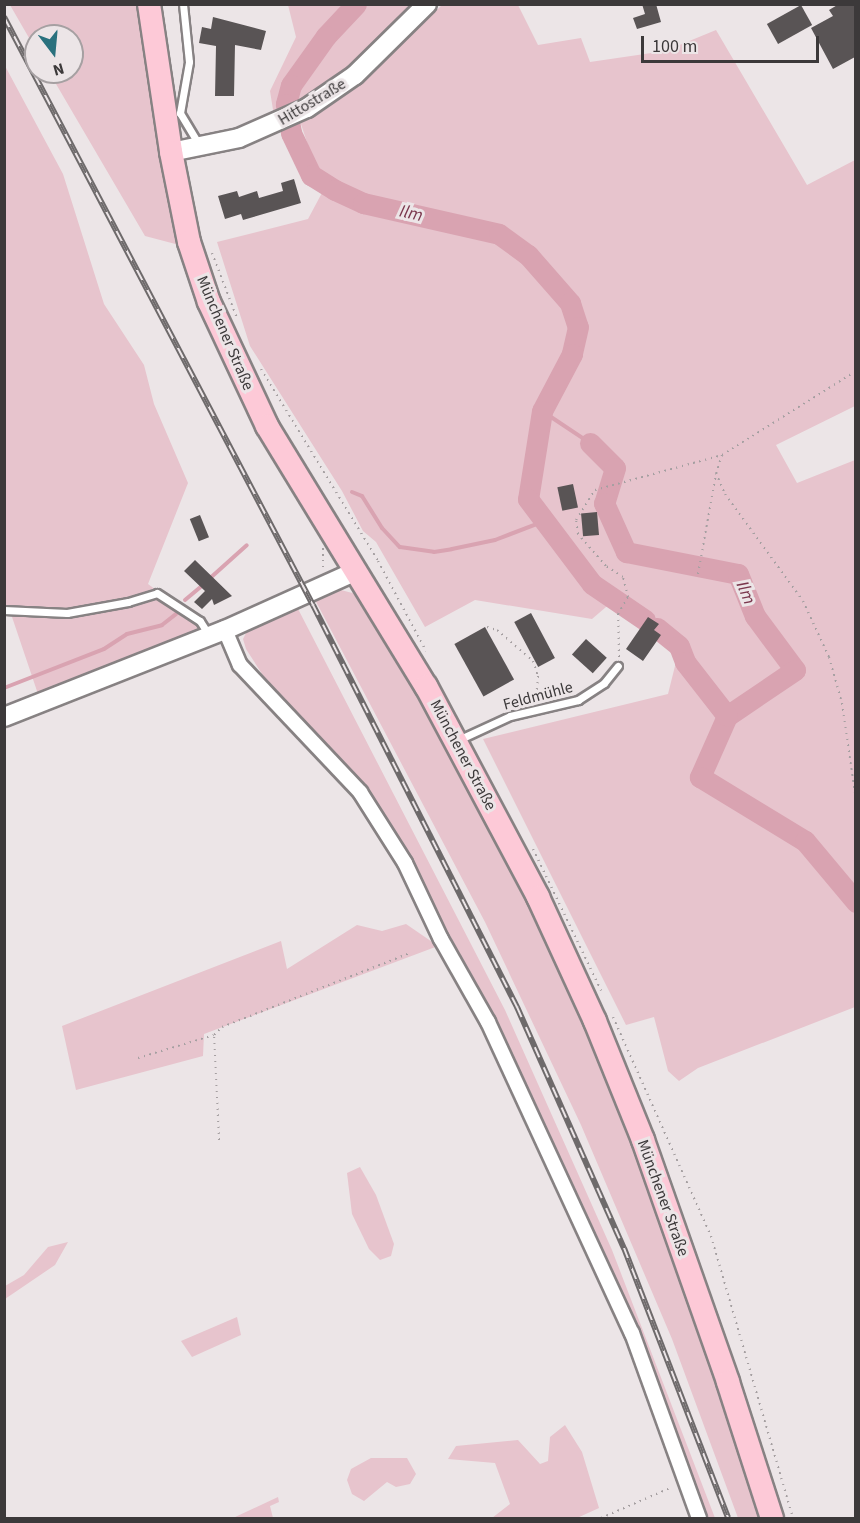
<!DOCTYPE html>
<meta charset="utf-8">
<style>
body{margin:0}
#map{position:relative;width:860px;height:1523px;overflow:hidden;background:#ece5e7;font-family:"Source Sans 3",sans-serif}
div>[style]{position:absolute}
.green>*{inset:0;background:#e7c4cd}
.stream>*{height:4px;margin:-2px;padding:0 2px;transform-origin:2px;border-radius:2px;background:#d9a3b1}
.river>*{height:21px;margin:-10.5px;padding:0 10.5px;transform-origin:10.5px;border-radius:10.5px;background:#d9a3b1}
.building>*{inset:0;background:#595455;transform-origin:0 0}
.path>*{height:2px;margin-top:-1px;transform-origin:0;background:repeating-linear-gradient(90deg,#a59fa1 0 1.5px,transparent 0 6px)}
.roads{filter:drop-shadow(2px 0 #878283) drop-shadow(-2px 0 #878283) drop-shadow(0 2px #878283) drop-shadow(0 -2px #878283)}
.service>*{height:7px;margin:-3.5px;padding:0 3.5px;transform-origin:3.5px;border-radius:3.5px;background:#fff}
.minor>*{height:14px;margin:-7px;padding:0 7px;transform-origin:7px;border-radius:7px;background:#fff}
.tertiary>*{height:18px;margin:-9px;padding:0 9px;transform-origin:9px;border-radius:9px;background:#fff}
.primary>*{height:22px;margin:-11px;padding:0 11px;transform-origin:11px;border-radius:11px;background:#fdc9d7}
.rail>*{height:6px;margin-top:-3px;transform-origin:0;background:repeating-linear-gradient(90deg,#ece5e7 0 11px,#6e6a6b 0 22px);box-sizing:border-box;border-block:2px solid #6e6a6b}
span{translate:-50% -50%;white-space:nowrap;text-align:center;line-height:1.15;-webkit-text-stroke:6px #ece5e7;paint-order:stroke}
.street-label{font-size:16px;color:#3c393a}
.water-label{font-size:18px;color:#7a374d;font-style:italic}
.frame{position:absolute;inset:0;border:6px solid #3c393a;pointer-events:none}
.north{position:absolute;left:24px;top:24px;width:60px;height:60px;box-sizing:border-box;background:#ece5e7;border:2px solid #a6a0a2;border-radius:50%;rotate:164deg;font-size:16px;font-weight:700;line-height:24px;text-align:center;color:#3c393a}
.north::after{content:'';display:block;margin:auto;width:21px;height:27px;background:#2a717e;clip-path:polygon(50% 0,100% 100%,50% 72%,0 100%)}
.scale{position:absolute;left:641px;top:36px;width:178px;height:27px;box-sizing:border-box;border:3px solid #3c393a;border-top:0;padding-left:8px;font-size:18px;line-height:21px;white-space:nowrap;color:#3c393a;-webkit-text-stroke:4px #ece5e7;paint-order:stroke}
</style>
<div id="map">
<div class="green">
<i style="clip-path:polygon(10px 5px,141px 5px,183px 246px,145px 236px,49px 72px,72px 72px,72px 36px,36px 36px,36px 50px)"></i>
<i style="clip-path:polygon(288px 5px,421px 5px,340px 74px,274px 116px,270px 91px,296px 37px)"></i>
<i style="clip-path:polygon(442px 5px,518px 5px,538px 45px,581px 38px,590px 62px,665px 51px,716px 30px,807px 185px,855px 160px,855px 406px,776px 445px,797px 483px,855px 460px,855px 1007px,698px 1068px,679px 1081px,668px 1071px,654px 1017px,626px 1025px,483px 739px,668px 694px,679px 650px,613px 601px,592px 619px,475px 600px,425px 627px,376px 542px,363px 531px,342px 491px,250px 346px,217px 242px,308px 219px,323px 191px,300px 121px,383px 62px)"></i>
<i style="clip-path:polygon(4px 64px,63px 174px,104px 304px,144px 365px,154px 404px,188px 483px,148px 584px,195px 619px,201px 632px,38px 694px,11px 614px,5px 614px)"></i>
<i style="clip-path:polygon(337px 589px,360px 595px,405px 670px,502px 842px,596px 1040px,765px 1518px,738px 1518px,672px 1339px,581px 1125px,485px 922px,313px 596px)"></i>
<i style="clip-path:polygon(296px 605px,505px 1010px,612px 1250px,715px 1518px,706px 1518px,591px 1229px,524px 1081px,401px 842px,351px 770px,264px 677px,246px 649px,243px 639px,247px 631px)"></i>
<i style="clip-path:polygon(406px 924px,438px 946px,204px 1034px,203px 1056px,76px 1090px,62px 1026px,281px 941px,287px 969px,357px 925px,382px 931px)"></i>
<i style="clip-path:polygon(360px 1167px,376px 1195px,394px 1244px,391px 1256px,380px 1260px,369px 1249px,352px 1214px,347px 1173px)"></i>
<i style="clip-path:polygon(68px 1242px,55px 1265px,5px 1299px,5px 1286px,24px 1275px,48px 1247px)"></i>
<i style="clip-path:polygon(237px 1317px,241px 1335px,192px 1357px,181px 1341px)"></i>
<i style="clip-path:polygon(565px 1425px,582px 1452px,599px 1508px,577px 1518px,492px 1518px,510px 1504px,495px 1463px,448px 1459px,456px 1446px,518px 1440px,540px 1464px,548px 1461px,550px 1437px)"></i>
<i style="clip-path:polygon(371px 1458px,407px 1458px,416px 1474px,410px 1484px,396px 1487px,387px 1482px,364px 1501px,352px 1494px,347px 1480px,351px 1469px)"></i>
<i style="clip-path:polygon(278px 1497px,279px 1502px,270px 1506px,273px 1518px,233px 1518px)"></i>
</div>
<div class="stream">
<i style="left:542px;top:411px;width:58px;rotate:33.7deg"></i>
<i style="left:352px;top:492px;width:11px;rotate:22deg"></i>
<i style="left:362px;top:496px;width:38px;rotate:58deg"></i>
<i style="left:382px;top:528px;width:26px;rotate:47deg"></i>
<i style="left:400px;top:547px;width:34px;rotate:8deg"></i>
<i style="left:434px;top:552px;width:18px;rotate:-9deg"></i>
<i style="left:452px;top:549px;width:44px;rotate:-11.8deg"></i>
<i style="left:495px;top:540px;width:50px;rotate:-21deg"></i>
<i style="left:208px;top:580px;width:52px;rotate:-41.9deg"></i>
<i style="left:185px;top:600px;width:23px;rotate:-40deg"></i>
<i style="left:4px;top:688px;width:107px;rotate:-21.3deg"></i>
<i style="left:104px;top:649px;width:27px;rotate:-33deg"></i>
<i style="left:127px;top:634px;width:36px;rotate:-14deg"></i>
<i style="left:162px;top:625px;width:18px;rotate:-38deg"></i>
</div>
<div class="river">
<i style="left:356px;top:4px;width:44px;rotate:133.2deg"></i>
<i style="left:326px;top:36px;width:60px;rotate:125.5deg"></i>
<i style="left:291px;top:85px;width:20px;rotate:105deg"></i>
<i style="left:286px;top:104px;width:29px;rotate:80deg"></i>
<i style="left:291px;top:133px;width:47px;rotate:64.5deg"></i>
<i style="left:311px;top:175px;width:28px;rotate:32deg"></i>
<i style="left:335px;top:190px;width:31px;rotate:25deg"></i>
<i style="left:363px;top:203px;width:139px;rotate:12.8deg"></i>
<i style="left:499px;top:234px;width:36px;rotate:36deg"></i>
<i style="left:528px;top:255px;width:64px;rotate:48.8deg"></i>
<i style="left:570px;top:303px;width:25px;rotate:72deg"></i>
<i style="left:578px;top:327px;width:28px;rotate:103deg"></i>
<i style="left:572px;top:354px;width:64px;rotate:117.8deg"></i>
<i style="left:542px;top:411px;width:89px;rotate:99deg"></i>
<i style="left:528px;top:499px;width:106px;rotate:53deg"></i>
<i style="left:592px;top:584px;width:64px;rotate:34.2deg"></i>
<i style="left:590px;top:443px;width:35px;rotate:45deg"></i>
<i style="left:615px;top:468px;width:37px;rotate:107deg"></i>
<i style="left:604px;top:503px;width:54px;rotate:65.8deg"></i>
<i style="left:626px;top:552px;width:114px;rotate:11.1deg"></i>
<i style="left:738px;top:574px;width:45px;rotate:68deg"></i>
<i style="left:755px;top:616px;width:67px;rotate:53.5deg"></i>
<i style="left:795px;top:670px;width:82px;rotate:145.9deg"></i>
<i style="left:727px;top:716px;width:67px;rotate:113.9deg"></i>
<i style="left:700px;top:777px;width:123px;rotate:31.4deg"></i>
<i style="left:805px;top:841px;width:80px;rotate:50.1deg"></i>
<i style="left:657px;top:628px;width:28px;rotate:39deg"></i>
<i style="left:679px;top:646px;width:17px;rotate:69deg"></i>
<i style="left:685px;top:662px;width:68px;rotate:52.1deg"></i>
</div>
<div class="building">
<i style="clip-path:polygon(642px 4px,656px 4px,661px 22px,637px 29px,633px 18px,645px 14px)"></i>
<i style="clip-path:polygon(839px 4px,855px 4px,855px 57px,833px 69px,811px 28px,833px 16px,829px 10px)"></i>
<i style="left:801px;top:5px;width:23px;height:39px;rotate:61deg"></i>
<i style="clip-path:polygon(213px 17px,266px 31px,261px 50px,235px 45px,234px 96px,215px 96px,216px 46px,199px 43px,202px 27px,211px 29px)"></i>
<i style="clip-path:polygon(294px 179px,301px 203px,243px 220px,241px 214px,225px 219px,218px 196px,237px 191px,239px 197px,257px 191px,259px 198px,283px 191px,281px 183px)"></i>
<i style="left:573px;top:484px;width:24px;height:16px;rotate:78deg"></i>
<i style="left:597px;top:512px;width:23px;height:16px;rotate:85deg"></i>
<i style="left:200px;top:515px;width:24px;height:11px;rotate:68deg"></i>
<i style="clip-path:polygon(195px 560px,232px 596px,214px 605px,212px 599px,202px 609px,194px 602px,205px 591px,184px 571px)"></i>
<i style="left:531px;top:613px;width:51px;height:19px;rotate:62deg"></i>
<i style="clip-path:polygon(648px 617px,659px 624px,654px 630px,661px 635px,643px 661px,626px 649px)"></i>
<i style="left:485px;top:627px;width:60px;height:35px;rotate:61deg"></i>
<i style="left:586px;top:639px;width:28px;height:21px;rotate:42deg"></i>
</div>
<div class="path">
<i style="left:212px;top:253px;width:70px;rotate:69deg"></i>
<i style="left:261px;top:369px;width:225px;rotate:58.6deg"></i>
<i style="left:378px;top:561px;width:102px;rotate:61.9deg"></i>
<i style="left:722px;top:455px;width:19px;rotate:108deg"></i>
<i style="left:716px;top:473px;width:23px;rotate:67deg"></i>
<i style="left:725px;top:494px;width:132px;rotate:53.9deg"></i>
<i style="left:803px;top:601px;width:62px;rotate:65.1deg"></i>
<i style="left:829px;top:657px;width:48px;rotate:74.2deg"></i>
<i style="left:842px;top:703px;width:98px;rotate:81.8deg"></i>
<i style="left:323px;top:548px;width:23px;rotate:90deg"></i>
<i style="left:698px;top:574px;width:102px;rotate:-79.8deg"></i>
<i style="left:487px;top:627px;width:10px;rotate:17deg"></i>
<i style="left:497px;top:630px;width:48px;rotate:40.7deg"></i>
<i style="left:533px;top:661px;width:16px;rotate:72deg"></i>
<i style="left:538px;top:676px;width:24px;rotate:95deg"></i>
<i style="left:619px;top:657px;width:43px;rotate:-91.3deg"></i>
<i style="left:618px;top:614px;width:20px;rotate:-60deg"></i>
<i style="left:628px;top:597px;width:21px;rotate:-104deg"></i>
<i style="left:623px;top:577px;width:20px;rotate:-147deg"></i>
<i style="left:606px;top:566px;width:43px;rotate:-131.2deg"></i>
<i style="left:578px;top:534px;width:14px;rotate:-98deg"></i>
<i style="left:576px;top:520px;width:36px;rotate:-58deg"></i>
<i style="left:595px;top:490px;width:132px;rotate:-15.4deg"></i>
<i style="left:722px;top:455px;width:158px;rotate:-32.1deg"></i>
<i style="left:533px;top:849px;width:157px;rotate:64.3deg"></i>
<i style="left:613px;top:1017px;width:240px;rotate:65.9deg"></i>
<i style="left:711px;top:1236px;width:294px;rotate:73.8deg"></i>
<i style="left:138px;top:1058px;width:79px;rotate:-16.8deg"></i>
<i style="left:219px;top:1140px;width:105px;rotate:-92.7deg"></i>
<i style="left:214px;top:1035px;width:11px;rotate:-45deg"></i>
<i style="left:222px;top:1027px;width:202px;rotate:-21.5deg"></i>
<i style="left:601px;top:1518px;width:75px;rotate:-23.5deg"></i>
</div>
<div class="roads">
<div class="service">
<i style="left:183px;top:4px;width:58px;rotate:84.1deg"></i>
<i style="left:189px;top:62px;width:52px;rotate:100deg"></i>
<i style="left:180px;top:113px;width:37px;rotate:59deg"></i>
<i style="left:4px;top:610px;width:63px;rotate:2.7deg"></i>
<i style="left:67px;top:613px;width:62px;rotate:-10.2deg"></i>
<i style="left:128px;top:602px;width:30px;rotate:-17deg"></i>
<i style="left:157px;top:593px;width:51px;rotate:33.1deg"></i>
<i style="left:200px;top:621px;width:15px;rotate:58deg"></i>
<i style="left:458px;top:740px;width:57px;rotate:-24.8deg"></i>
<i style="left:510px;top:716px;width:70px;rotate:-13.2deg"></i>
<i style="left:578px;top:700px;width:31px;rotate:-33deg"></i>
<i style="left:604px;top:683px;width:22px;rotate:-51deg"></i>
</div>
<div class="minor">
<i style="left:225px;top:630px;width:38px;rotate:67deg"></i>
<i style="left:240px;top:665px;width:175px;rotate:46.6deg"></i>
<i style="left:360px;top:792px;width:84px;rotate:57.6deg"></i>
<i style="left:405px;top:863px;width:84px;rotate:64.7deg"></i>
<i style="left:441px;top:939px;width:95px;rotate:60.5deg"></i>
<i style="left:488px;top:1022px;width:343px;rotate:65.2deg"></i>
<i style="left:632px;top:1333px;width:197px;rotate:70.1deg"></i>
</div>
<div class="tertiary">
<i style="left:171px;top:152px;width:69px;rotate:-11.6deg"></i>
<i style="left:239px;top:138px;width:74px;rotate:-23.8deg"></i>
<i style="left:307px;top:108px;width:58px;rotate:-34.5deg"></i>
<i style="left:355px;top:75px;width:101px;rotate:-44.6deg"></i>
<i style="left:4px;top:717px;width:238px;rotate:-21.5deg"></i>
<i style="left:225px;top:630px;width:141px;rotate:-24.2deg"></i>
</div>
<div class="primary">
<i style="left:149px;top:4px;width:150px;rotate:81.5deg"></i>
<i style="left:171px;top:152px;width:92px;rotate:78.7deg"></i>
<i style="left:189px;top:242px;width:63px;rotate:71.6deg"></i>
<i style="left:209px;top:302px;width:137px;rotate:64.9deg"></i>
<i style="left:267px;top:426px;width:305px;rotate:58.6deg"></i>
<i style="left:426px;top:686px;width:239px;rotate:62deg"></i>
<i style="left:538px;top:897px;width:136px;rotate:65.3deg"></i>
<i style="left:595px;top:1021px;width:128px;rotate:68deg"></i>
<i style="left:643px;top:1140px;width:256px;rotate:70.6deg"></i>
<i style="left:728px;top:1382px;width:143px;rotate:72.1deg"></i>
</div>
</div>
<div class="rail">
<i style="left:4px;top:17px;width:664px;rotate:62.28deg"></i>
<i style="left:313px;top:605px;width:451px;rotate:63.1deg"></i>
<i style="left:517px;top:1007px;width:264px;rotate:66.1deg"></i>
<i style="left:624px;top:1248px;width:289px;rotate:68.9deg"></i>
</div>
<div class="street-label">
<span style="left:312px;top:102px;rotate:-31deg">Hittostraße</span>
<span style="left:225px;top:333px;rotate:67deg">Münchener Straße</span>
<span style="left:538px;top:696px;rotate:-15deg">Feldmühle</span>
<span style="left:463px;top:755px;rotate:62deg">Münchener Straße</span>
<span style="left:663px;top:1198px;rotate:70deg">Münchener Straße</span>
</div>
<div class="water-label">
<span style="left:411px;top:214px;rotate:13deg">Ilm</span>
<span style="left:745px;top:593px;rotate:68deg">Ilm</span>
</div>
<div class="frame"></div>
<div class="north">N</div>
<div class="scale">100 m</div>
</div>
